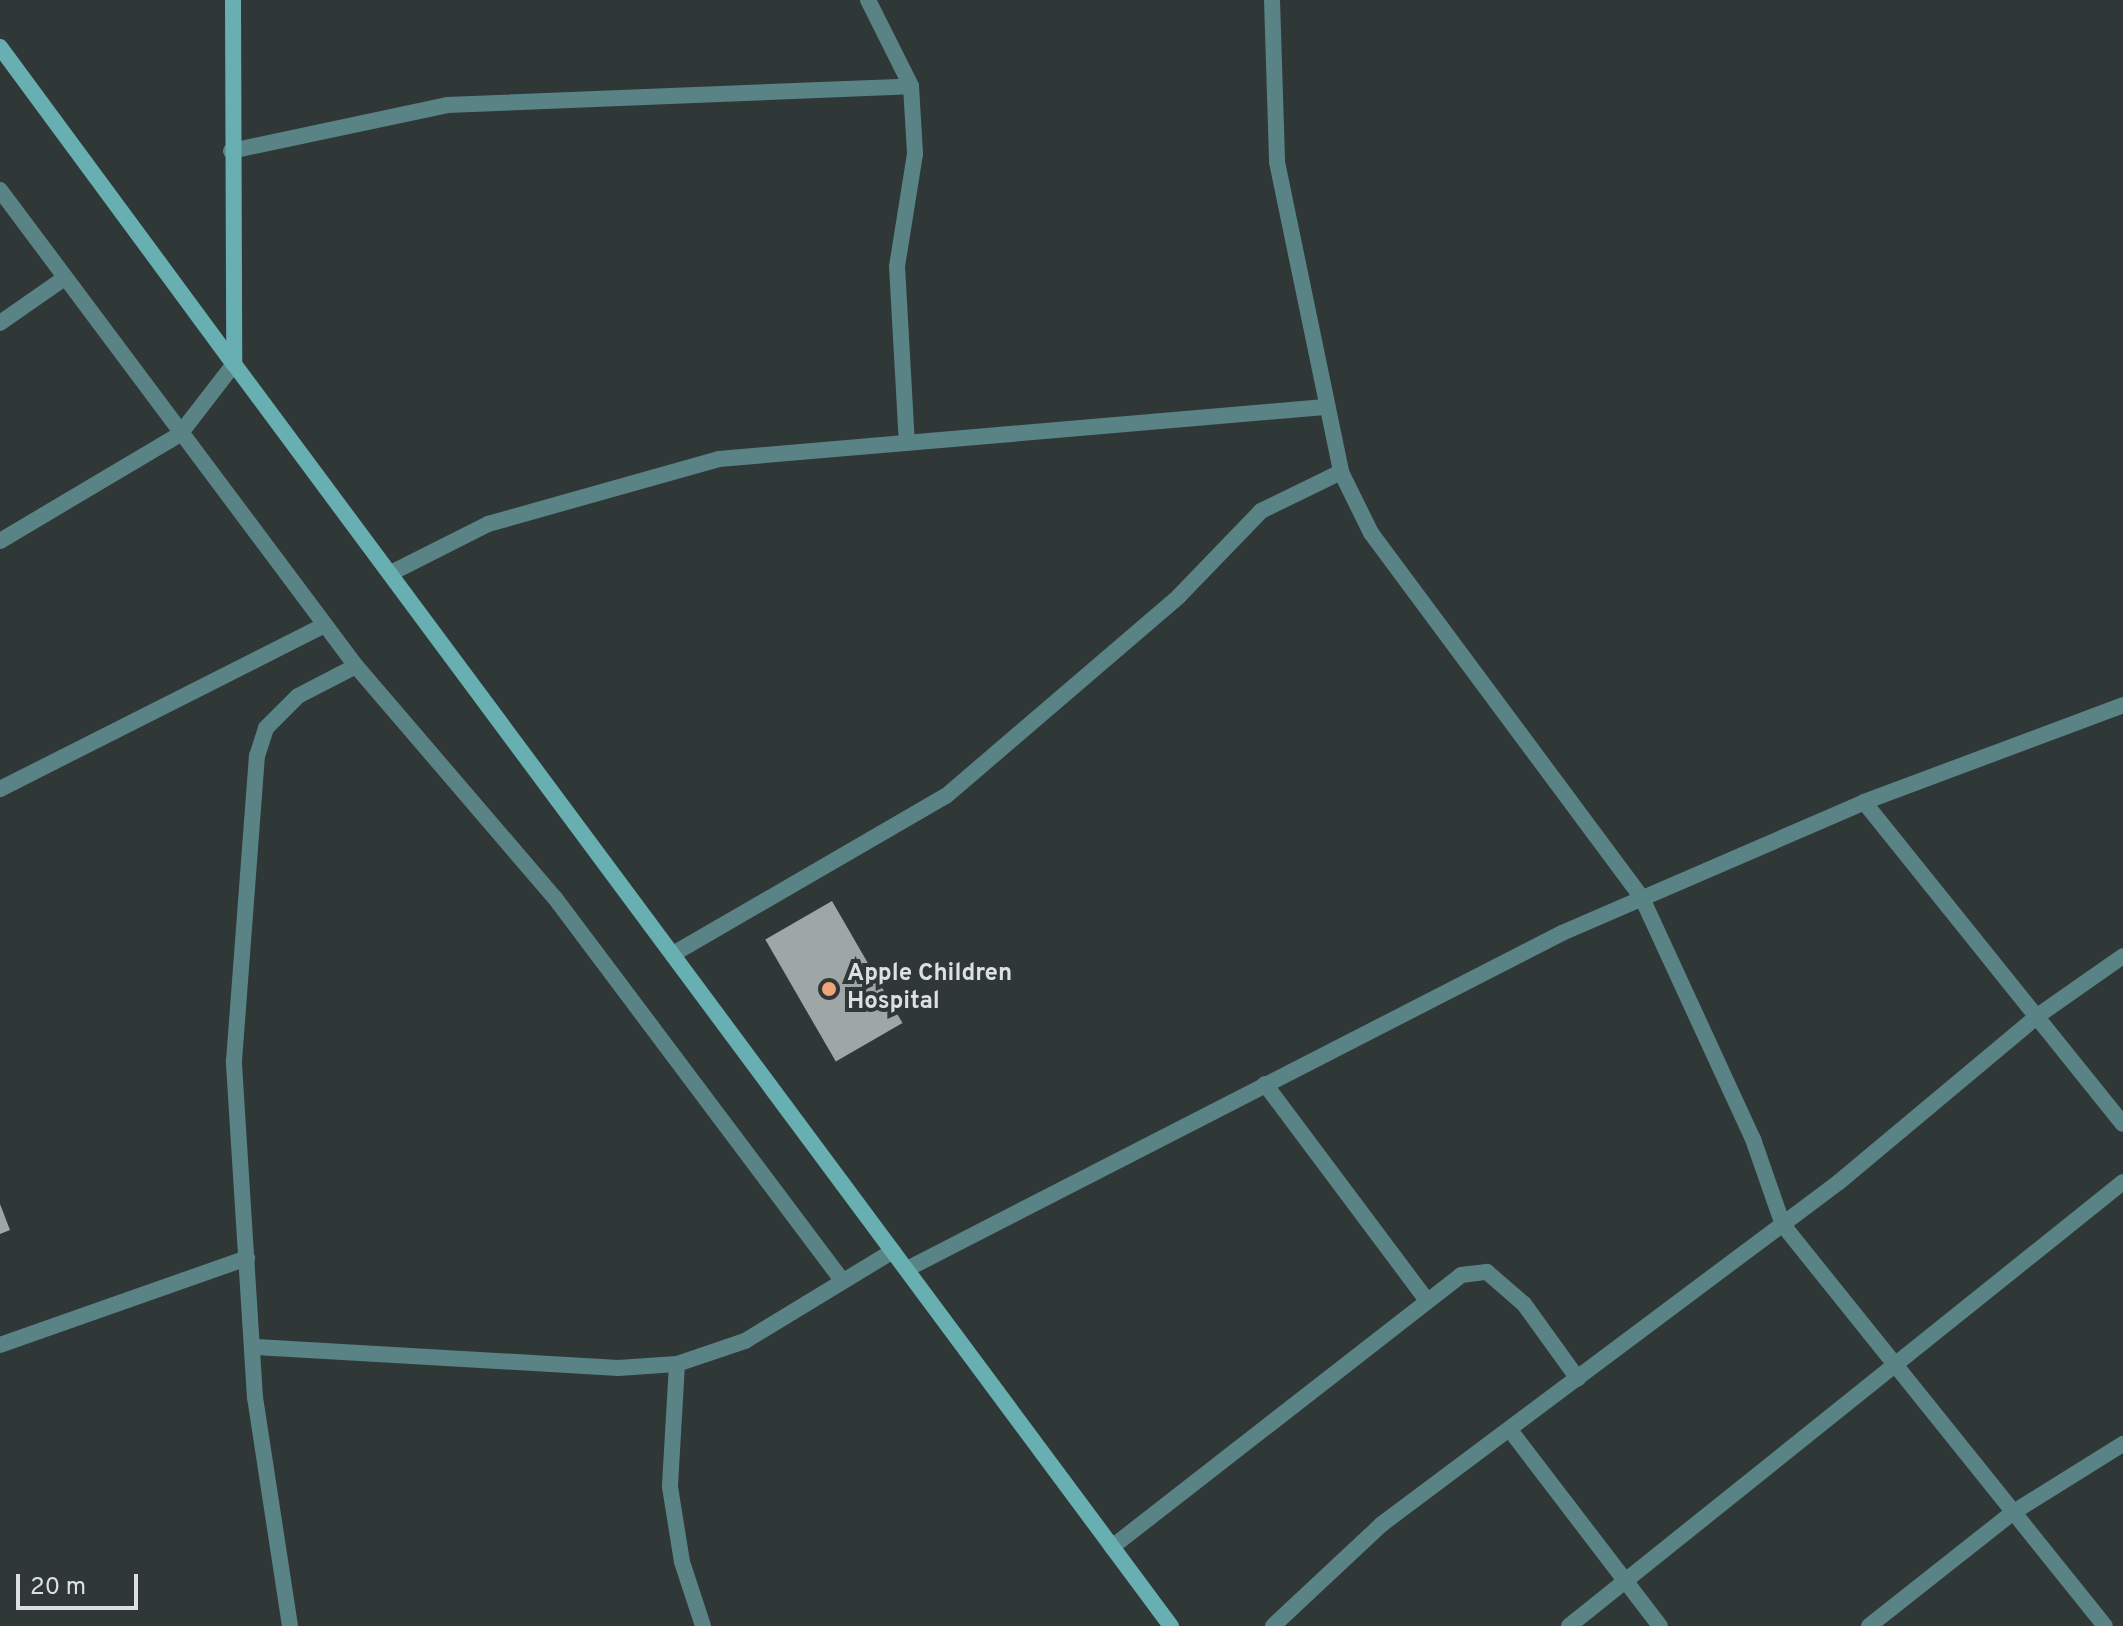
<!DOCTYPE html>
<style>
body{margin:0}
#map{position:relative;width:2123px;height:1626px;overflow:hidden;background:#303737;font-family:Overpass,sans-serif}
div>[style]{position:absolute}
.building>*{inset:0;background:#9ea6a6;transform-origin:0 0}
.street>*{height:16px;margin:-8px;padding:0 8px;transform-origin:8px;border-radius:8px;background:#598385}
.secondary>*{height:16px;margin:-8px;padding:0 8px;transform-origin:8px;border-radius:8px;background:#68afb2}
.dots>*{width:22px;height:22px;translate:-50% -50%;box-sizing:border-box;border:4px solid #303737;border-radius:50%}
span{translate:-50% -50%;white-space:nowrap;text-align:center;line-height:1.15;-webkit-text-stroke:8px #303737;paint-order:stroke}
.poi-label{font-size:24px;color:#dce0e0;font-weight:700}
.left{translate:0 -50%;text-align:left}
.scale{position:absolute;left:16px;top:1574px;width:122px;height:36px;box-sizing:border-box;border:4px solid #dce0e0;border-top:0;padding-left:10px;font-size:24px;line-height:28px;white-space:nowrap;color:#dce0e0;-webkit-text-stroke:6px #303737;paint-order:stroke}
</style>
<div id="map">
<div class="building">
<i style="left:832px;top:901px;width:141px;height:77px;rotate:60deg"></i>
<i style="clip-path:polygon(0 1204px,10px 1230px,0 1234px)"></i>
</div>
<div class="street">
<i style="left:868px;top:0;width:96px;rotate:63.4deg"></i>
<i style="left:911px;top:86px;width:68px;rotate:86.6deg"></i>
<i style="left:915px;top:154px;width:113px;rotate:99.1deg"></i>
<i style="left:897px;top:266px;width:177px;rotate:86.8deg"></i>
<i style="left:1272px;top:0;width:162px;rotate:88.2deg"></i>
<i style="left:1277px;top:162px;width:317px;rotate:78.3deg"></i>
<i style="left:1341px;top:472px;width:68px;rotate:63.8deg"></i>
<i style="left:1371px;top:533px;width:455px;rotate:53.4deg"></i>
<i style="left:1642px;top:898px;width:265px;rotate:65.3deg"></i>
<i style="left:1753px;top:1139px;width:91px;rotate:70.8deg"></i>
<i style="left:1783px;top:1225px;width:514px;rotate:51.24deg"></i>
<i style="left:231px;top:151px;width:221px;rotate:-12deg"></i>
<i style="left:447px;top:105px;width:464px;rotate:-2.3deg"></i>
<i style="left:0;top:190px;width:594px;rotate:53.21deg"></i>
<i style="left:356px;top:666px;width:306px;rotate:49.4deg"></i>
<i style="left:555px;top:898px;width:475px;rotate:53.1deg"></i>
<i style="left:0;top:323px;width:77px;rotate:-34.9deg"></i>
<i style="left:0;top:541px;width:209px;rotate:-30.7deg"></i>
<i style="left:180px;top:434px;width:88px;rotate:-52.4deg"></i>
<i style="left:391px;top:573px;width:109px;rotate:-26.8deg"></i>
<i style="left:488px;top:524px;width:240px;rotate:-15.7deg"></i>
<i style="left:719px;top:459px;width:608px;rotate:-4.9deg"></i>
<i style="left:0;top:789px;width:364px;rotate:-26.8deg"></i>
<i style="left:1864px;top:802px;width:413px;rotate:51.2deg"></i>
<i style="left:673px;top:954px;width:315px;rotate:-30.1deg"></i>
<i style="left:946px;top:796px;width:307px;rotate:-40.6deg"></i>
<i style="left:1179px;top:596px;width:118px;rotate:-46deg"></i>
<i style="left:1261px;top:511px;width:89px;rotate:-26deg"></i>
<i style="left:1265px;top:1084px;width:269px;rotate:53.2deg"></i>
<i style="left:907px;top:1269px;width:736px;rotate:-27.16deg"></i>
<i style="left:1562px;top:933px;width:329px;rotate:-23.4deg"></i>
<i style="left:1864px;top:802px;width:277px;rotate:-20.5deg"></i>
<i style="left:0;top:1345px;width:262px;rotate:-19.4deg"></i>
<i style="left:256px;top:1347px;width:363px;rotate:3.3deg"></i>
<i style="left:618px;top:1368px;width:59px;rotate:-3.9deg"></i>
<i style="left:677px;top:1364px;width:72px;rotate:-18.7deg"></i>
<i style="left:745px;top:1341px;width:173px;rotate:-31.3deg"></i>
<i style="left:677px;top:1364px;width:123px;rotate:93.3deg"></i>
<i style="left:670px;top:1487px;width:76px;rotate:80.9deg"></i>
<i style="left:682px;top:1562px;width:67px;rotate:71.8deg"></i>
<i style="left:1510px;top:1430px;width:247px;rotate:52.6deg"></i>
<i style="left:1112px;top:1547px;width:442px;rotate:-37.9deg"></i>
<i style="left:1461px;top:1275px;width:26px;rotate:-7deg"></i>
<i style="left:1487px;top:1272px;width:49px;rotate:40.9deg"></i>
<i style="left:1524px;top:1304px;width:92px;rotate:54.2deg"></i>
<i style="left:290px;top:1626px;width:231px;rotate:-98.7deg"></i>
<i style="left:255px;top:1398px;width:338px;rotate:-93.6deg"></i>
<i style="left:234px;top:1061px;width:306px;rotate:-85.7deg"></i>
<i style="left:257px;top:756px;width:29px;rotate:-72deg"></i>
<i style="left:266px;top:728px;width:45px;rotate:-45deg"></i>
<i style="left:298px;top:696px;width:65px;rotate:-27.3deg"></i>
<i style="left:1273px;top:1626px;width:149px;rotate:-43.1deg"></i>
<i style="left:1382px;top:1524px;width:571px;rotate:-36.81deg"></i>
<i style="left:1839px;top:1182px;width:257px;rotate:-39.9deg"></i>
<i style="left:2036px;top:1017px;width:106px;rotate:-35deg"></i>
<i style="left:1569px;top:1626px;width:710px;rotate:-38.71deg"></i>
<i style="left:1869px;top:1626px;width:182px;rotate:-38.3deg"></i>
<i style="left:2012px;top:1513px;width:131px;rotate:-31.9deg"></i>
</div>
<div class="secondary">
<i style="left:233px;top:0;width:364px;rotate:89.8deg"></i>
<i style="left:234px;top:364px;width:1572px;rotate:53.41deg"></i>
<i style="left:0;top:47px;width:394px;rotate:53.6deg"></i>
</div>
<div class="dots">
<i style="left:829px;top:989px;background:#f0a279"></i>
</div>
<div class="poi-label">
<span class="left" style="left:847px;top:989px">Apple Children<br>Hospital</span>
</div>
<div class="scale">20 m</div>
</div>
